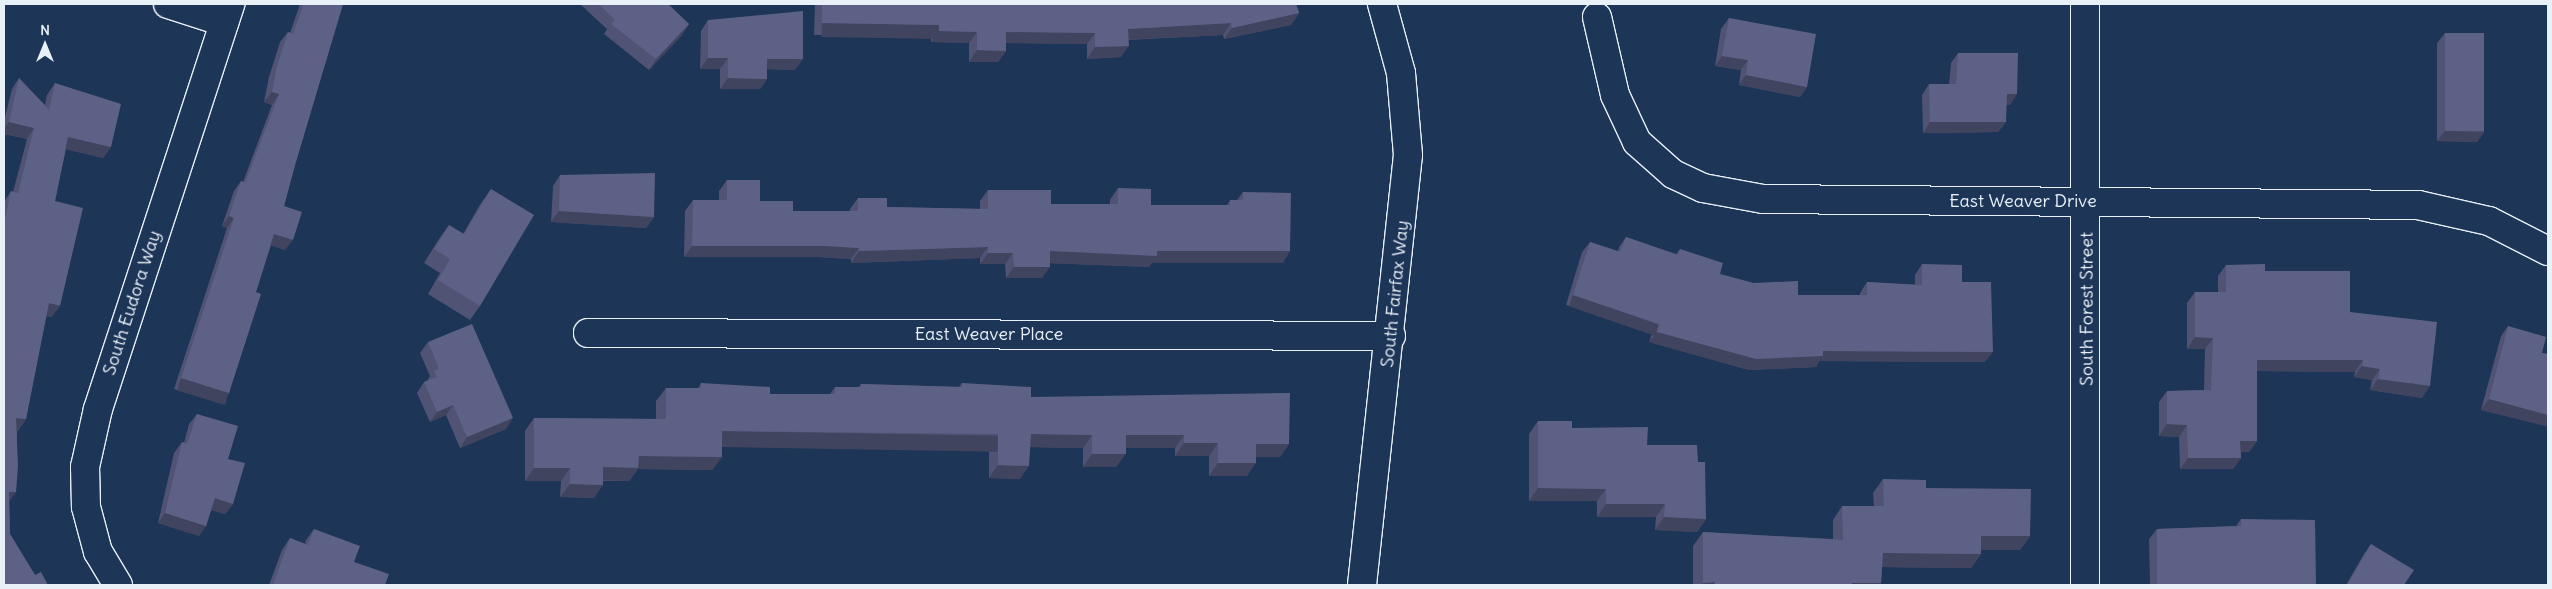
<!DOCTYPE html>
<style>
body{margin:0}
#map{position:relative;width:2552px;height:589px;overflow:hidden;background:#1d3557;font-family:Delius,sans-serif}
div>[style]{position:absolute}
.roads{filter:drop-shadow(1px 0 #e8f1f8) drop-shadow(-1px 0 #e8f1f8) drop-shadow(0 1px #e8f1f8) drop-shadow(0 -1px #e8f1f8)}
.minor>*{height:28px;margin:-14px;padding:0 14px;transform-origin:14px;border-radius:14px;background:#1d3557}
.wall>*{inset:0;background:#505373}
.shaded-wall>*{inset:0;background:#41445e;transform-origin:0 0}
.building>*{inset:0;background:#5d6186;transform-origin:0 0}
span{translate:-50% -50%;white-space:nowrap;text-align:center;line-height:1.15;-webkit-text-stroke:4px #1d3557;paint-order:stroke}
.street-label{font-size:18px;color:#e8f1f8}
.frame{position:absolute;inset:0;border:5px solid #e8f1f8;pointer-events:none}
.north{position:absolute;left:20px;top:20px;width:50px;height:50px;-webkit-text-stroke:4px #1d3557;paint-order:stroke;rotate:0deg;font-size:14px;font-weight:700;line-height:20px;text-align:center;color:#e8f1f8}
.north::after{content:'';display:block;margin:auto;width:18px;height:22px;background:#e8f1f8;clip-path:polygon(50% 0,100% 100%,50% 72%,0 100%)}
</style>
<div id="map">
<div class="roads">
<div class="minor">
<i style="left:168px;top:4px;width:59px;rotate:17.8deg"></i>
<i style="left:1597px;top:17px;width:80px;rotate:77deg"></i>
<i style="left:1615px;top:95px;width:52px;rotate:64.9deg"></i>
<i style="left:1637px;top:142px;width:48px;rotate:41.6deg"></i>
<i style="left:1673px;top:174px;width:33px;rotate:25deg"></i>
<i style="left:1703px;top:188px;width:61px;rotate:10.4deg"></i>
<i style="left:1763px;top:199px;width:655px;rotate:0.52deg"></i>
<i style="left:2418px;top:205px;width:73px;rotate:12.7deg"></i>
<i style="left:2489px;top:221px;width:66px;rotate:27deg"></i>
<i style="left:588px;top:333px;width:803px;rotate:0.21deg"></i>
<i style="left:118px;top:585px;width:39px;rotate:-121deg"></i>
<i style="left:98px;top:552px;width:47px;rotate:-104.9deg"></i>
<i style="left:86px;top:507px;width:40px;rotate:-91.4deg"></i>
<i style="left:85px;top:467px;width:59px;rotate:-77.4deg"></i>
<i style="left:98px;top:409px;width:426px;rotate:-71.9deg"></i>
<i style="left:1362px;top:585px;width:432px;rotate:-83.9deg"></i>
<i style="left:1408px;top:155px;width:82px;rotate:-94.9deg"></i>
<i style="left:1401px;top:73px;width:72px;rotate:-105.4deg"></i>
<i style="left:2085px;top:585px;width:581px;rotate:-90deg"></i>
</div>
</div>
<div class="wall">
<i style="clip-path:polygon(300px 4px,343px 4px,295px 165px,284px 206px,285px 250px,271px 245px,256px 292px,229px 393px,222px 404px,174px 389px,227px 228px,222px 226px,234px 191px,241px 181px,243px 182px,272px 105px,264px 102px,269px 77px,280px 42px,288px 32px,290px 33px)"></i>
<i style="clip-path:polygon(580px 4px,668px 4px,689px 24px,682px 35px,649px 70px,604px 34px,607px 29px)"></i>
<i style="clip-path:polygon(815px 4px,1296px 4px,1299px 13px,1291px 25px,1224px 39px,1223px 35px,1128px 40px,1121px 57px,1087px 59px,1087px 44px,1006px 43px,1006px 51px,998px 62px,969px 62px,969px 43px,931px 42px,931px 37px,814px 35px)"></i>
<i style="clip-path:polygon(1729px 18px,1807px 87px,1800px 97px,1739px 85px,1741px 70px,1715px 66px,1721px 29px)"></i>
<i style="clip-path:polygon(708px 20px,795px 70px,767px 69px,767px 79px,760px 89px,720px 89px,720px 69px,700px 69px,701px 31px)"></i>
<i style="clip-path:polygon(2445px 33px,2484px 132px,2477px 142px,2437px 141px,2437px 43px)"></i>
<i style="clip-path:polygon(1958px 53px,2010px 105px,2006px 105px,2006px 122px,1998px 132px,1923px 133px,1922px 95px,1929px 84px,1949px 84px,1951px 63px)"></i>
<i style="clip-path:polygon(19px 78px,45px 105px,47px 95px,55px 83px,111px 147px,103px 158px,66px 149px,55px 201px,52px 317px,46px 316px,26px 419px,18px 431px,17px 430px,16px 492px,9px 501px,10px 534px,35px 575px,48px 585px,4px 585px,4px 202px,11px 191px,13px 192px,27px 139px,4px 134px,4px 121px,12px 89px)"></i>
<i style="clip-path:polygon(560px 175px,654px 217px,646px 228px,551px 222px,553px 186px)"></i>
<i style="clip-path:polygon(727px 180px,760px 201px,793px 211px,850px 211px,850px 209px,858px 198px,887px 207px,980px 209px,980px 201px,988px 190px,1051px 204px,1110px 204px,1110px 200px,1118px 188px,1151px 205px,1227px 205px,1230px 200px,1237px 200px,1243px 192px,1283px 263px,1152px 263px,1149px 267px,1050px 263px,1042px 278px,1006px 278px,1005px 264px,980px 264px,980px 258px,851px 263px,851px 259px,818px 257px,684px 257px,685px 211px,693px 200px,719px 200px,719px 191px)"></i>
<i style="clip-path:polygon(491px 189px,480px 306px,470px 320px,428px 294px,440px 273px,424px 263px,439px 239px,449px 225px,463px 234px,481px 203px)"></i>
<i style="clip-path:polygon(1626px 237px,1676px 254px,1680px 249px,1720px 274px,1798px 295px,1860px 295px,1860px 293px,1867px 282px,1915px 285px,1915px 275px,1922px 264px,1962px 282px,1985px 362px,1819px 361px,1816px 367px,1749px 370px,1649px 342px,1652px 334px,1566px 305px,1582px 252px,1590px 242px,1618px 251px,1619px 247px)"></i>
<i style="clip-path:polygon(2226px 265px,2265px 271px,2350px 312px,2422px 398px,2370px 390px,2372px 380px,2354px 377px,2355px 372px,2257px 371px,2257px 441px,2249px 452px,2241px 452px,2241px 458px,2233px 469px,2180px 469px,2179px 437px,2159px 436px,2159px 402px,2167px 391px,2204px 390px,2205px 349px,2187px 349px,2187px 303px,2195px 292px,2218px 292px,2218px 276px)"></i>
<i style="clip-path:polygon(2508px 326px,2542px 353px,2548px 354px,2548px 424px,2546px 426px,2481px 410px,2501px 336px)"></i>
<i style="clip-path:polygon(428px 342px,506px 429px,460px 448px,446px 415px,430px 422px,417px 393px,424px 382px,427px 381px,430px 376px,420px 353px)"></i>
<i style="clip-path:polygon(701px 383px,770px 394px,830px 394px,835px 387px,859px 387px,861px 384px,959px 387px,962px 383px,1031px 397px,1289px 444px,1280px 457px,1256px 457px,1247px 476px,1209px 476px,1209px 456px,1175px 456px,1175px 448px,1126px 448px,1116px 467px,1083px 467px,1083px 448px,1030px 447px,1020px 479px,989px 478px,989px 447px,722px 444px,722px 457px,712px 470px,638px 469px,629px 481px,603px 481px,594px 498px,560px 497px,561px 481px,525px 481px,525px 431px,534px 418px,656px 419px,656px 401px,666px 388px,698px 388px)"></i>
<i style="clip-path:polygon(197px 414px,228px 459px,233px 504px,225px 514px,211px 510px,206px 526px,199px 536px,158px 523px,174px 453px,182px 442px,184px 443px,189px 424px)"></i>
<i style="clip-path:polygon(1538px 421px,1572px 428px,1647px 445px,1698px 462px,1706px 519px,1697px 532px,1655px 530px,1656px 517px,1597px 517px,1597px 501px,1529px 501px,1529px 434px)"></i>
<i style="clip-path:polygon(1883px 479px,1926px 488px,2030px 536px,2020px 550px,1981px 550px,1981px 554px,1971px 568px,1882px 567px,1881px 583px,1880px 585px,1693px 585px,1693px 546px,1703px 532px,1833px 539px,1833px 520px,1842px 506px,1874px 506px,1873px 493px)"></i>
<i style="clip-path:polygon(2241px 519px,2316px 585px,2150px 585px,2149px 539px,2157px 529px,2236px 526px)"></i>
<i style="clip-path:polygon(314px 529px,354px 562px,385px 585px,269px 585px,282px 550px,290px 538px,305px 544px,306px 540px)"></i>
<i style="clip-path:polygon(2371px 544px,2404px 585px,2346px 585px,2364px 554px)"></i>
</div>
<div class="shaded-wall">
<i style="clip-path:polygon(1299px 13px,1291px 25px,1224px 39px,1232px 28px)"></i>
<i style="left:822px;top:23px;width:117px;height:14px;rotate:1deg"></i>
<i style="clip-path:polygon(1231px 23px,1223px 35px,1120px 40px,1128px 29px)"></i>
<i style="clip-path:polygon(689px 24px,682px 35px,649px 70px,656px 59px)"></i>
<i style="clip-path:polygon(939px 31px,977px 32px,969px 43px,931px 42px)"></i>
<i style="clip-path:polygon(1006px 32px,1095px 33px,1087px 44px,998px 43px)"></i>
<i style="clip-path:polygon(1129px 46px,1121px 57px,1087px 59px,1095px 47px)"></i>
<i style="clip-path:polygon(977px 50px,1006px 51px,998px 62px,969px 62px)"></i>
<i style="clip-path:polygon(1722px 56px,1748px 60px,1741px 70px,1715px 66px)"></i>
<i style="clip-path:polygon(708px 58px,728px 58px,720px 69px,700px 69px)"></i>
<i style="clip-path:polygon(767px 59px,803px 59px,795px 70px,760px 69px)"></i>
<i style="clip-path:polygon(1746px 75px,1807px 87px,1800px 97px,1739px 85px)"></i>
<i style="clip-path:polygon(728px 78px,767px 79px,760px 89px,720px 89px)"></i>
<i style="clip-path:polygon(272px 92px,279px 94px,272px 105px,264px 102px)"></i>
<i style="clip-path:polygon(2007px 94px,2017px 94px,2010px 105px,1999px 104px)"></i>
<i style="clip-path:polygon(9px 122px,34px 128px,27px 139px,4px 134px,4px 129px)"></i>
<i style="clip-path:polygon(1930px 122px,2006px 122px,1998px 132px,1923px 133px)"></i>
<i style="clip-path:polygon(2445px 131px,2484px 132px,2477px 142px,2437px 141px)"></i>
<i style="clip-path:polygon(68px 137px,111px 147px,103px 158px,60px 148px)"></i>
<i style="clip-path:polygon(559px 211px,654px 217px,646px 228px,551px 222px)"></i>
<i style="clip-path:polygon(229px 216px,234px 218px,227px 228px,222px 226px)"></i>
<i style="clip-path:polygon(274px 234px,293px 240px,285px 250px,267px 244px)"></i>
<i style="clip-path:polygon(692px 246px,826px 246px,859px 248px,851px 259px,818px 257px,684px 257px)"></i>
<i style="clip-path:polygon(988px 247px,980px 258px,851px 263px,859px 251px)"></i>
<i style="clip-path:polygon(1050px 251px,1290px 251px,1283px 263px,1152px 263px,1149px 267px,1042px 263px)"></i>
<i style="clip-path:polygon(988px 253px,1013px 253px,1005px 264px,980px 264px)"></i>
<i style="clip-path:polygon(1014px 267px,1050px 267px,1042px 278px,1006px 278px)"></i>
<i style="left:1573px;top:295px;width:91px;height:12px;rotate:19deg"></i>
<i style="clip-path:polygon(49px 303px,60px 306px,52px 317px,41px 315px)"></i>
<i style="clip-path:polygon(1657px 332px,1823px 351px,1993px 352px,1985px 362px,1819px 361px,1816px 367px,1749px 370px,1649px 342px)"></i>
<i style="clip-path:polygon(2195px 337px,2213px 338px,2205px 349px,2187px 349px)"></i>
<i style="clip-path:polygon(2257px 360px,2363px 360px,2355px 372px,2249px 371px)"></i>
<i style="clip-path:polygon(2362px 366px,2380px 369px,2372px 380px,2354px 377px)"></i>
<i style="left:181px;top:378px;width:50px;height:13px;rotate:17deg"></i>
<i style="clip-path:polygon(2378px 379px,2430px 386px,2422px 398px,2370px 390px)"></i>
<i style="clip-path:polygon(2489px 399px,2548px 415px,2548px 424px,2546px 426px,2481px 410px)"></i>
<i style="clip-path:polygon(453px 405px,446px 415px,430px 422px,437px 412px)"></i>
<i style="clip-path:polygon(16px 418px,26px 419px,18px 431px,8px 429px)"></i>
<i style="clip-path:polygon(513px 418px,506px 429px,460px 448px,467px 437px)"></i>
<i style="clip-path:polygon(2167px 424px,2187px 425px,2179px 437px,2159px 436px)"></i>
<i style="left:722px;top:431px;width:276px;height:16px;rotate:1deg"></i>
<i style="clip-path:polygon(1031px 434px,1092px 435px,1083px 448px,1022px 447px)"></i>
<i style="clip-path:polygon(1126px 435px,1184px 435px,1175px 448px,1116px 448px)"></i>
<i style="clip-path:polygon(2240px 441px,2257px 441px,2249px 452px,2232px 453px)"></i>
<i style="clip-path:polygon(1184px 443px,1218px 443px,1209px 456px,1175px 456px)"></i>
<i style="clip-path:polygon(1256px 444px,1289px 444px,1280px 457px,1247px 457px)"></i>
<i style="clip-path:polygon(1092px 454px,1126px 454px,1116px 467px,1083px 467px)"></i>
<i style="clip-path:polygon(639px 456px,722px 457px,712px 470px,638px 469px,629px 481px,594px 480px,603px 467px)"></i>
<i style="clip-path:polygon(2188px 458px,2241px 458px,2233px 469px,2180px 469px)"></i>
<i style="clip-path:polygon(1218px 463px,1256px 463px,1247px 476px,1209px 476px)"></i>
<i style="clip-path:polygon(998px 465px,1029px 466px,1020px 479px,989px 478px)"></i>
<i style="clip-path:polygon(534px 468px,570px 468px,561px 481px,525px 481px)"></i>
<i style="clip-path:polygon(570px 484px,603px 485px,594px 498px,560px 497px)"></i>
<i style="clip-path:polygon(1538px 488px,1606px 489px,1597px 501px,1529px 501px)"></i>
<i style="clip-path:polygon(9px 492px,16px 492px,8px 503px)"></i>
<i style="clip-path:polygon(215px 498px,233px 504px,225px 514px,207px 509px)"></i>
<i style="clip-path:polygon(1606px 504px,1665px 504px,1656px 517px,1597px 517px)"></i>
<i style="clip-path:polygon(165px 513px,206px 526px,199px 536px,158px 523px)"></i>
<i style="clip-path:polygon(1664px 517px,1706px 519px,1697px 532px,1655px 530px)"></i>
<i style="clip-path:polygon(1981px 536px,2030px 536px,2020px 550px,1971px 550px)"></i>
<i style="clip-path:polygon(1883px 553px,1981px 554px,1971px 568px,1873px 567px)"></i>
<i style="clip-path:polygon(1715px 582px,1713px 585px,1702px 585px,1703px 583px)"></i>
<i style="left:1852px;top:583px;width:29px;height:2px"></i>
</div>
<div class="building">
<i style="clip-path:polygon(304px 4px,343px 4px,295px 165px,284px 206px,302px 212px,293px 240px,274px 234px,256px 292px,261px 294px,229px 393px,181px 378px,234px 218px,229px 216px,241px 181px,245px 183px,279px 94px,272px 92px,277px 66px,288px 32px,293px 34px)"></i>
<i style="clip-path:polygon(599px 4px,668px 4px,689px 24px,656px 59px,611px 24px,615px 20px)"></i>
<i style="clip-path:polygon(822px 4px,1296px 4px,1299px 13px,1232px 28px,1231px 23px,1128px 29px,1129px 46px,1095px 47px,1095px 33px,1006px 32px,1006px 51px,977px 50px,977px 32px,939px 31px,939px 25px,822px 23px)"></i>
<i style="clip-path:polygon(803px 11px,803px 59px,767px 59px,767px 79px,728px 78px,728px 58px,708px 58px,708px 20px)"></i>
<i style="clip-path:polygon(1729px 18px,1816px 34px,1807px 87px,1746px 75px,1748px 60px,1722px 56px)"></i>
<i style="left:2445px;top:33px;width:39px;height:98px"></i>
<i style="clip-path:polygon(1958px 53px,2018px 53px,2017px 94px,2007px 94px,2006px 122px,1930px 122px,1929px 84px,1956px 84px)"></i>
<i style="clip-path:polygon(19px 78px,49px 110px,55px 83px,121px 104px,111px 147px,68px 137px,55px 201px,83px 208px,60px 306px,49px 303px,26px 419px,16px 418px,18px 466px,16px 492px,9px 492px,10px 534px,35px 575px,41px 572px,48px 585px,4px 585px,4px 224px,11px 191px,18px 193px,34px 128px,9px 122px)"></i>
<i style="clip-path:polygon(655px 173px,654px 217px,559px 211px,560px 175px)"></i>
<i style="clip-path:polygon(727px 180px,760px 180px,760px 201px,793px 201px,793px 211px,858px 211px,858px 198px,887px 198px,887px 207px,988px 209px,988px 190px,1051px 190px,1051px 204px,1118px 204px,1118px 188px,1151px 189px,1151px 205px,1230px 205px,1230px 200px,1243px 200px,1243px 192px,1291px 193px,1290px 251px,1157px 251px,1157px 256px,1050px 251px,1050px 267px,1014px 267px,1013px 253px,988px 253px,988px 247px,859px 251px,859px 248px,826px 246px,692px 246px,693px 200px,727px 200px)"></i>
<i style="clip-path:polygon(491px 189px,534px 215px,480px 306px,438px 280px,450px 259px,434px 249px,449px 225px,464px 234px)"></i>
<i style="clip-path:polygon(1626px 237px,1678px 255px,1680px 249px,1723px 263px,1720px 274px,1753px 283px,1798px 281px,1798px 295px,1867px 295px,1867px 282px,1922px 285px,1922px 264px,1962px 265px,1962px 282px,1991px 282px,1993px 352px,1823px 351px,1823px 356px,1756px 359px,1657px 332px,1659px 324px,1573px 295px,1590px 242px,1620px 252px)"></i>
<i style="clip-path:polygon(2265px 264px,2265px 271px,2350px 271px,2350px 312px,2437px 322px,2430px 386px,2378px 379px,2380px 369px,2362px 366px,2363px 360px,2257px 360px,2257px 441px,2240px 441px,2241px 458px,2188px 458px,2187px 425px,2167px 424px,2167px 391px,2211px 390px,2213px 338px,2195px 337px,2195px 292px,2226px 292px,2226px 265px)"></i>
<i style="clip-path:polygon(472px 324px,513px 418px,467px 437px,453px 405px,437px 412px,424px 382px,437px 377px,434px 371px,439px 369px,428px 342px)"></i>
<i style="clip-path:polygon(2508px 326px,2546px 337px,2542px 353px,2548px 354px,2548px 415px,2489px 399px)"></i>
<i style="clip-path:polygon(701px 383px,770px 387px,770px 394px,835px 394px,835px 387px,861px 387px,861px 384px,962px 387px,962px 383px,1031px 387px,1031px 397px,1290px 393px,1289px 444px,1256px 444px,1256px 463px,1218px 463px,1218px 443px,1184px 443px,1184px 435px,1126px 435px,1126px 454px,1092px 454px,1092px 435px,1031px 434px,1029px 466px,998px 465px,998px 434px,722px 431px,722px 457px,639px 456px,638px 468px,603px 467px,603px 485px,570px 484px,570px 468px,534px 468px,534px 418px,666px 419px,666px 388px,701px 388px)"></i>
<i style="clip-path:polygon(197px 414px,238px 426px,228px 459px,245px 463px,233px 504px,215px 498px,206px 526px,165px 513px,182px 442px,187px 444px)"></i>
<i style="clip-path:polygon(1538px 421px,1572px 421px,1572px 428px,1648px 427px,1647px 445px,1697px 445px,1698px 462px,1705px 462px,1706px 519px,1664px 517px,1665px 504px,1606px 504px,1606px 489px,1538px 488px)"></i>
<i style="clip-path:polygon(1883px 479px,1926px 480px,1926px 488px,2031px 489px,2030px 536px,1981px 536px,1981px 554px,1883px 553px,1881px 583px,1852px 583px,1852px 585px,1715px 585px,1715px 582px,1703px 583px,1703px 532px,1843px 540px,1842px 506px,1884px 506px)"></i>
<i style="clip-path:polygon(2241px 519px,2315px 520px,2316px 585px,2157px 585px,2157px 529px,2241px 526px)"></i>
<i style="clip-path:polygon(314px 529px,360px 546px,354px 562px,389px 574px,385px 585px,273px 585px,290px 538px,308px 545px)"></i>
<i style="clip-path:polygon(2371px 544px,2414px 570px,2404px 585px,2347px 585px)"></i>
</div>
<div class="street-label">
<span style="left:2023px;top:201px">East Weaver Drive</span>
<span style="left:1395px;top:294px;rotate:-84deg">South Fairfax Way</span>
<span style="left:132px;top:303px;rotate:-72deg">South Eudora Way</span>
<span style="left:2087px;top:309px;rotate:-90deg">South Forest Street</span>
<span style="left:989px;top:334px">East Weaver Place</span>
</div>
<div class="frame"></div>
<div class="north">N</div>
</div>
